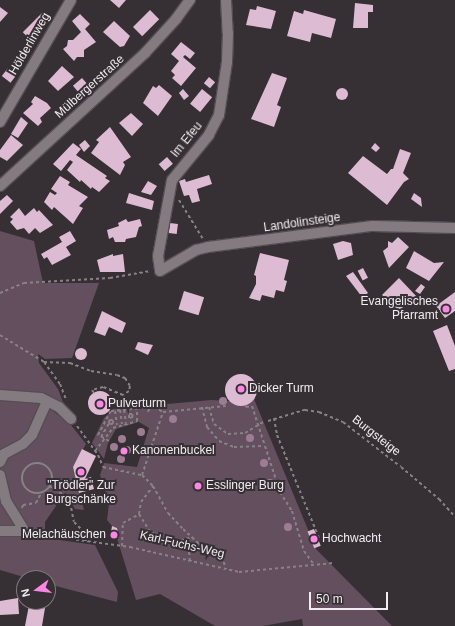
<!DOCTYPE html>
<meta charset="utf-8">
<style>
body{margin:0}
#map{position:relative;width:455px;height:626px;overflow:hidden;background:#362f34;font-family:Arial,sans-serif}
div>[style]{position:absolute}
.green>*{inset:0;background:#634f5d}
.building>*{inset:0;background:#dcbbd3;transform-origin:0 0}
.round{border-radius:50%}
.path>*{height:2px;margin-top:-1px;transform-origin:0;background:repeating-linear-gradient(90deg,#888286 0 3px,transparent 0 6px)}
.path>.ring{margin:-1px;padding:0;box-sizing:content-box;background:none;border:2px solid #888286;border-radius:50%}
.roads{filter:drop-shadow(1px 0 #544e53) drop-shadow(-1px 0 #544e53) drop-shadow(0 1px #544e53) drop-shadow(0 -1px #544e53)}
.minor>*{height:10px;margin:-5px;padding:0 5px;transform-origin:5px;border-radius:5px;background:#847b81}
.trees>*{width:8px;height:8px;margin:-4px;border-radius:50%;background:#9d7d94}
.dots>*{width:11px;height:11px;translate:-50% -50%;box-sizing:border-box;border:2px solid #362f34;border-radius:50%}
span{translate:-50% -50%;white-space:nowrap;text-align:center;line-height:1.15;-webkit-text-stroke:4px #362f34;paint-order:stroke}
.street-label{font-size:12px;color:#f1ecef}
.poi-label{font-size:12px;color:#f1ecef}
.right{translate:-100% -50%;text-align:right}
.left{translate:0 -50%;text-align:left}
.north{position:absolute;left:16px;top:570px;width:40px;height:40px;box-sizing:border-box;background:#362f34;border:1px solid #817b7f;border-radius:50%;rotate:255deg;font-size:11px;font-weight:700;line-height:16px;text-align:center;color:#f1ecef}
.north::after{content:'';display:block;margin:auto;width:14px;height:18px;background:#fc86e3;clip-path:polygon(50% 0,100% 100%,50% 72%,0 100%)}
.scale{position:absolute;left:309px;top:592px;width:79px;height:18px;box-sizing:border-box;border:2px solid #f1ecef;border-top:0;padding-left:5px;font-size:12px;line-height:14px;white-space:nowrap;color:#f1ecef;-webkit-text-stroke:3px #362f34;paint-order:stroke}
</style>
<div id="map">
<div class="green">
<i style="clip-path:polygon(0 231px,34px 241px,43px 283px,99px 283px,72px 358px,45px 359px,38px 354px,39px 363px,58px 389px,64px 405px,63px 407px,49px 408px,71px 425px,86px 444px,73px 467px,84px 510px,75px 509px,65px 493px,45px 522px,45px 538px,95px 545px,118px 592px,117px 602px,48px 584px,48px 578px,27px 578px,0 570px)"></i>
<i style="clip-path:polygon(254px 399px,316px 549px,392px 626px,303px 626px,302px 619px,263px 626px,215px 626px,160px 594px,136px 600px,117px 538px,117px 528px,112px 526px,107px 520px,109px 503px,100px 475px,104px 463px,137px 467px,149px 428px,139px 422px,116px 429px,108px 443px,104px 459px,92px 443px,104px 418px,113px 409px,211px 400px,229px 401px,243px 406px)"></i>
</div>
<div class="building">
<i style="clip-path:polygon(110px 0,126px 0,119px 8px)"></i>
<i style="clip-path:polygon(355px 3px,373px 5px,373px 12px,368px 12px,368px 28px,353px 28px)"></i>
<i style="clip-path:polygon(257px 6px,276px 11px,271px 29px,246px 25px,250px 9px,256px 10px)"></i>
<i style="clip-path:polygon(0 7px,8px 13px,0 22px)"></i>
<i style="left:150px;top:10px;width:13px;height:24px;rotate:45deg"></i>
<i style="clip-path:polygon(304px 10px,336px 19px,331px 38px,312px 33px,310px 42px,287px 36px,294px 11px,303px 14px)"></i>
<i style="left:44px;top:11px;width:11px;height:30px;rotate:45deg"></i>
<i style="clip-path:polygon(80px 14px,90px 24px,85px 29px,96px 42px,84px 50px,84px 57px,77px 57px,74px 61px,63px 49px,67px 46px,68px 40px,73px 40px,81px 32px,72px 21px)"></i>
<i style="clip-path:polygon(114px 21px,130px 36px,124px 46px,120px 47px,103px 32px)"></i>
<i style="clip-path:polygon(181px 42px,195px 53px,190px 59px,185px 55px,183px 57px,196px 68px,181px 86px,172px 78px,175px 75px,171px 71px,179px 61px,171px 54px)"></i>
<i style="clip-path:polygon(62px 66px,74px 77px,58px 91px,48px 81px)"></i>
<i style="left:8px;top:68px;width:11px;height:10px;rotate:38deg"></i>
<i style="clip-path:polygon(272px 73px,287px 78px,277px 105px,281px 107px,274px 127px,251px 119px)"></i>
<i style="left:209px;top:77px;width:8px;height:8px;rotate:40deg"></i>
<i style="left:82px;top:78px;width:11px;height:12px;rotate:49deg"></i>
<i style="clip-path:polygon(159px 85px,172px 96px,158px 116px,143px 103px,153px 86px,156px 88px)"></i>
<i class="round" style="left:336px;top:88px;width:12px;height:12px"></i>
<i style="clip-path:polygon(183px 89px,189px 96px,184px 100px,179px 93px)"></i>
<i style="left:202px;top:89px;width:13px;height:19px;rotate:39deg"></i>
<i style="clip-path:polygon(35px 96px,47px 103px,51px 108px,40px 118px,42px 122px,38px 126px,23px 113px,33px 104px,31px 102px)"></i>
<i style="clip-path:polygon(131px 113px,143px 124px,132px 136px,119px 123px)"></i>
<i style="clip-path:polygon(21px 117px,28px 123px,18px 138px,11px 134px)"></i>
<i style="clip-path:polygon(110px 127px,131px 157px,123px 162px,125px 165px,120px 175px,91px 153px,99px 142px,96px 140px)"></i>
<i style="clip-path:polygon(11px 135px,23px 145px,7px 161px,0 157px,0 150px)"></i>
<i style="clip-path:polygon(85px 140px,90px 146px,84px 152px,79px 145px)"></i>
<i style="clip-path:polygon(73px 143px,81px 149px,76px 155px,107px 176px,105px 178px,110px 181px,99px 192px,92px 187px,91px 189px,81px 180px,80px 182px,67px 170px,73px 162px,70px 160px,61px 171px,53px 164px)"></i>
<i style="clip-path:polygon(375px 143px,380px 148px,376px 152px,371px 148px)"></i>
<i style="clip-path:polygon(400px 149px,411px 153px,403px 173px,409px 179px,404px 182px,387px 205px,348px 173px,363px 156px,387px 174px,391px 169px,393px 169px)"></i>
<i style="left:167px;top:157px;width:9px;height:11px;rotate:49deg"></i>
<i style="clip-path:polygon(209px 175px,212px 184px,197px 189px,200px 201px,192px 203px,189px 195px,184px 196px,179px 181px,185px 179px,186px 182px)"></i>
<i style="clip-path:polygon(60px 176px,70px 182px,68px 185px,88px 197px,79px 206px,83px 208px,73px 224px,54px 207px,52px 210px,44px 202px,50px 192px,55px 195px,57px 193px,51px 189px)"></i>
<i style="clip-path:polygon(148px 181px,157px 186px,151px 195px,141px 192px)"></i>
<i style="clip-path:polygon(129px 193px,154px 201px,152px 210px,126px 203px)"></i>
<i style="clip-path:polygon(414px 193px,421px 198px,422px 207px,411px 199px)"></i>
<i style="clip-path:polygon(7px 195px,13px 201px,0 214px,0 201px)"></i>
<i style="clip-path:polygon(19px 208px,25px 216px,34px 208px,37px 212px,39px 210px,53px 225px,40px 233px,35px 228px,29px 234px,24px 228px,17px 230px,10px 222px,13px 219px,10px 217px)"></i>
<i style="clip-path:polygon(126px 219px,128px 222px,140px 219px,142px 226px,139px 227px,136px 237px,126px 239px,125px 242px,115px 242px,113px 237px,109px 239px,107px 230px,119px 226px,118px 223px)"></i>
<i style="left:170px;top:223px;width:8px;height:10px;rotate:7deg"></i>
<i style="clip-path:polygon(70px 231px,76px 241px,66px 247px,71px 255px,52px 265px,47px 257px,44px 259px,41px 254px,62px 242px,59px 237px)"></i>
<i style="clip-path:polygon(398px 237px,409px 247px,389px 268px,383px 251px,388px 247px,388px 241px,392px 243px)"></i>
<i style="clip-path:polygon(343px 241px,351px 243px,353px 255px,338px 260px,333px 244px)"></i>
<i style="clip-path:polygon(414px 251px,434px 263px,444px 262px,429px 281px,406px 268px)"></i>
<i style="clip-path:polygon(260px 253px,289px 260px,284px 280px,287px 281px,284px 292px,276px 290px,274px 298px,262px 295px,260px 301px,249px 298px,256px 284px,256px 276px,254px 275px)"></i>
<i style="clip-path:polygon(113px 254px,113px 256px,123px 254px,125px 272px,100px 272px,97px 260px)"></i>
<i style="left:363px;top:268px;width:11px;height:6px;rotate:63deg"></i>
<i style="clip-path:polygon(353px 272px,368px 293px,362px 297px,346px 276px)"></i>
<i style="clip-path:polygon(399px 278px,418px 298px,413px 303px,410px 300px,399px 311px,382px 295px)"></i>
<i style="clip-path:polygon(421px 284px,425px 287px,420px 294px,415px 291px)"></i>
<i style="left:184px;top:291px;width:21px;height:19px;rotate:17deg"></i>
<i style="clip-path:polygon(455px 292px,455px 311px,445px 318px,436px 306px)"></i>
<i style="clip-path:polygon(102px 311px,126px 323px,122px 333px,109px 327px,105px 336px,94px 332px)"></i>
<i style="clip-path:polygon(447px 325px,455px 346px,455px 369px,449px 371px,433px 331px)"></i>
<i style="clip-path:polygon(138px 342px,153px 345px,148px 355px,135px 349px)"></i>
<i class="round" style="left:75px;top:348px;width:12px;height:12px"></i>
<i class="round" style="left:225px;top:374px;width:32px;height:32px"></i>
<i class="round" style="left:88px;top:391px;width:24px;height:24px"></i>
<i style="clip-path:polygon(82px 449px,96px 456px,85px 479px,91px 477px,94px 489px,79px 493px,73px 467px)"></i>
<i style="clip-path:polygon(112px 526px,117px 528px,119px 538px,110px 538px)"></i>
<i style="left:314px;top:529px;width:18px;height:7px;rotate:68deg"></i>
<i style="clip-path:polygon(18px 598px,19px 614px,0 615px,0 601px)"></i>
<i style="clip-path:polygon(29px 605px,45px 608px,42px 626px,25px 626px)"></i>
</div>
<div class="path">
<i style="left:179px;top:200px;width:46px;rotate:58.4deg"></i>
<i style="left:0;top:293px;width:26px;rotate:-23deg"></i>
<i style="left:24px;top:283px;width:86px;rotate:-3.3deg"></i>
<i style="left:110px;top:278px;width:41px;rotate:-9.9deg"></i>
<i style="left:0;top:335px;width:52px;rotate:31.5deg"></i>
<i style="left:44px;top:362px;width:27px;rotate:54deg"></i>
<i style="left:60px;top:384px;width:17px;rotate:69deg"></i>
<i style="left:44px;top:362px;width:26px;rotate:2deg"></i>
<i style="left:70px;top:363px;width:22px;rotate:21deg"></i>
<i style="left:91px;top:371px;width:26px;rotate:9deg"></i>
<i style="left:117px;top:375px;width:9px;rotate:21deg"></i>
<i style="left:125px;top:378px;width:9px;rotate:58deg"></i>
<i style="left:130px;top:386px;width:5px;rotate:101deg"></i>
<i style="left:129px;top:391px;width:7px;rotate:146deg"></i>
<i style="left:123px;top:395px;width:22px;rotate:-158deg"></i>
<i style="left:103px;top:387px;width:11px;rotate:165deg"></i>
<i style="left:92px;top:390px;width:4px;rotate:56deg"></i>
<i style="left:245px;top:405px;width:2px;rotate:63deg"></i>
<i style="left:246px;top:407px;width:6px;rotate:-9deg"></i>
<i style="left:252px;top:406px;width:90px;rotate:72deg"></i>
<i style="left:280px;top:492px;width:22px;rotate:58deg"></i>
<i style="left:292px;top:511px;width:42px;rotate:73.3deg"></i>
<i style="left:304px;top:551px;width:17px;rotate:54deg"></i>
<i style="left:202px;top:407px;width:21px;rotate:76deg"></i>
<i style="left:207px;top:427px;width:18px;rotate:49deg"></i>
<i style="left:219px;top:441px;width:16px;rotate:22deg"></i>
<i style="left:234px;top:447px;width:29px;rotate:-2deg"></i>
<i style="left:209px;top:407px;width:18px;rotate:74deg"></i>
<i style="left:214px;top:424px;width:17px;rotate:36deg"></i>
<i style="left:228px;top:434px;width:17px;rotate:-3deg"></i>
<i style="left:245px;top:433px;width:21px;rotate:-31deg"></i>
<i style="left:120px;top:410px;width:14px;rotate:82deg"></i>
<i style="left:124px;top:410px;width:13px;rotate:81deg"></i>
<i style="left:115px;top:411px;width:14px;rotate:82deg"></i>
<i style="left:148px;top:412px;width:5px;rotate:-68deg"></i>
<i style="left:129px;top:414px;width:3px"></i>
<i style="left:132px;top:414px;width:3px;rotate:72deg"></i>
<i style="left:133px;top:417px;width:4px;rotate:166deg"></i>
<i style="left:129px;top:418px;width:4px;rotate:-90deg"></i>
<i style="left:274px;top:418px;width:17px;rotate:80deg"></i>
<i style="left:277px;top:435px;width:111px;rotate:67.8deg"></i>
<i class="ring" style="left:109px;top:420px;width:2px;height:2px"></i>
<i style="left:268px;top:421px;width:39px;rotate:-17deg"></i>
<i style="left:305px;top:410px;width:14px;rotate:8deg"></i>
<i style="left:319px;top:412px;width:26px;rotate:23deg"></i>
<i style="left:343px;top:422px;width:73px;rotate:37.8deg"></i>
<i style="left:401px;top:467px;width:50px;rotate:40.1deg"></i>
<i style="left:439px;top:499px;width:24px;rotate:48deg"></i>
<i style="left:77px;top:426px;width:36px;rotate:54deg"></i>
<i style="left:98px;top:455px;width:13px;rotate:67deg"></i>
<i style="left:103px;top:467px;width:40px;rotate:12deg"></i>
<i style="left:142px;top:475px;width:16px;rotate:45deg"></i>
<i style="left:153px;top:486px;width:31px;rotate:61deg"></i>
<i style="left:168px;top:513px;width:22px;rotate:47deg"></i>
<i style="left:183px;top:529px;width:21px;rotate:43deg"></i>
<i style="left:198px;top:543px;width:28px;rotate:27deg"></i>
<i style="left:223px;top:556px;width:12px;rotate:81deg"></i>
<i style="left:101px;top:437px;width:16px;rotate:-60deg"></i>
<i style="left:109px;top:441px;width:13px;rotate:-151deg"></i>
<i style="left:98px;top:435px;width:27px;rotate:-62deg"></i>
<i style="left:111px;top:411px;width:43px;rotate:-5.3deg"></i>
<i style="left:154px;top:407px;width:10px;rotate:29deg"></i>
<i style="left:95px;top:451px;width:29px;rotate:-52deg"></i>
<i style="left:113px;top:428px;width:25px;rotate:-16deg"></i>
<i style="left:137px;top:421px;width:13px;rotate:-90deg"></i>
<i class="ring" style="left:22px;top:463px;width:28px;height:28px"></i>
<i style="left:142px;top:475px;width:66px;rotate:-71.6deg"></i>
<i style="left:163px;top:412px;width:63px;rotate:-5.4deg"></i>
<i style="left:49px;top:486px;width:17px;rotate:31deg"></i>
<i style="left:64px;top:495px;width:9px;rotate:49deg"></i>
<i style="left:70px;top:502px;width:20px;rotate:79deg"></i>
<i style="left:74px;top:522px;width:17px;rotate:45deg"></i>
<i style="left:86px;top:534px;width:7px;rotate:90deg"></i>
<i style="left:22px;top:508px;width:3px;rotate:-72deg"></i>
<i style="left:23px;top:505px;width:13px;rotate:-9deg"></i>
<i style="left:36px;top:503px;width:11px;rotate:-63deg"></i>
<i style="left:139px;top:514px;width:22px;rotate:58deg"></i>
<i style="left:151px;top:533px;width:4px"></i>
<i style="left:155px;top:533px;width:9px;rotate:41deg"></i>
<i style="left:162px;top:539px;width:11px;rotate:5deg"></i>
<i style="left:173px;top:540px;width:3px;rotate:45deg"></i>
<i style="left:175px;top:542px;width:18px;rotate:-16deg"></i>
<i style="left:34px;top:534px;width:97px;rotate:7.7deg"></i>
<i style="left:130px;top:547px;width:112px;rotate:12.9deg"></i>
<i style="left:239px;top:572px;width:95px;rotate:-5.4deg"></i>
<i style="left:188px;top:540px;width:21px;rotate:85deg"></i>
<i style="left:122px;top:546px;width:23px;rotate:-88deg"></i>
<i style="left:123px;top:523px;width:18px;rotate:-29deg"></i>
<i style="left:139px;top:514px;width:12px;rotate:-81deg"></i>
<i style="left:141px;top:502px;width:20px;rotate:-53deg"></i>
</div>
<div class="roads">
<div class="minor">
<i style="left:226px;top:0;width:33px;rotate:87deg"></i>
<i style="left:228px;top:33px;width:29px;rotate:92deg"></i>
<i style="left:227px;top:62px;width:54px;rotate:98.6deg"></i>
<i style="left:219px;top:115px;width:22px;rotate:117deg"></i>
<i style="left:209px;top:135px;width:58px;rotate:129.4deg"></i>
<i style="left:172px;top:180px;width:77px;rotate:100.4deg"></i>
<i style="left:158px;top:256px;width:15px;rotate:82deg"></i>
<i style="left:160px;top:271px;width:42px;rotate:-30.3deg"></i>
<i style="left:196px;top:250px;width:12px;rotate:-14deg"></i>
<i style="left:208px;top:247px;width:166px;rotate:-7.3deg"></i>
<i style="left:373px;top:226px;width:82px;rotate:1.4deg"></i>
<i style="left:0;top:122px;width:141px;rotate:-59.8deg"></i>
<i style="left:0;top:186px;width:197px;rotate:-42.5deg"></i>
<i style="left:145px;top:53px;width:46px;rotate:-47.6deg"></i>
<i style="left:176px;top:19px;width:24px;rotate:-54deg"></i>
<i style="left:0;top:395px;width:41px;rotate:4.2deg"></i>
<i style="left:41px;top:398px;width:20px;rotate:27deg"></i>
<i style="left:59px;top:407px;width:17px;rotate:45deg"></i>
<i style="left:0;top:462px;width:9px;rotate:-63deg"></i>
<i style="left:4px;top:454px;width:21px;rotate:-28deg"></i>
<i style="left:23px;top:444px;width:13px;rotate:-45deg"></i>
<i style="left:32px;top:435px;width:37px;rotate:-66deg"></i>
<i style="left:0;top:475px;width:27px;rotate:77deg"></i>
<i style="left:6px;top:501px;width:36px;rotate:58deg"></i>
<i style="left:25px;top:531px;width:25px;rotate:180deg"></i>
</div>
</div>
<div class="trees">
<i style="left:223px;top:401px"></i>
<i style="left:173px;top:419px"></i>
<i style="left:141px;top:432px"></i>
<i style="left:250px;top:438px"></i>
<i style="left:122px;top:439px"></i>
<i style="left:114px;top:447px"></i>
<i style="left:127px;top:450px"></i>
<i style="left:121px;top:459px"></i>
<i style="left:264px;top:463px"></i>
<i style="left:270px;top:483px"></i>
<i style="left:288px;top:527px"></i>
</div>
<div class="dots">
<i style="left:446px;top:309px;background:#fc86e3"></i>
<i style="left:241px;top:389px;background:#fc86e3"></i>
<i style="left:100px;top:404px;background:#fc86e3"></i>
<i style="left:124px;top:451px;background:#fc86e3"></i>
<i style="left:81px;top:472px;background:#fc86e3"></i>
<i style="left:198px;top:486px;background:#fc86e3"></i>
<i style="left:114px;top:535px;background:#fc86e3"></i>
<i style="left:314px;top:539px;background:#fc86e3"></i>
</div>
<div class="street-label">
<span style="left:30px;top:44px;rotate:-60deg">Hölderlinweg</span>
<span style="left:90px;top:87px;rotate:-42deg">Mülbergerstraße</span>
<span style="left:187px;top:140px;rotate:-51deg">Im Efeu</span>
<span style="left:302px;top:223px;rotate:-8deg">Landolinsteige</span>
<span style="left:376px;top:436px;rotate:38deg">Burgsteige</span>
<span style="left:182px;top:545px;rotate:13deg">Karl-Fuchs-Weg</span>
</div>
<div class="poi-label">
<span class="right" style="left:438px;top:309px">Evangelisches<br>Pfarramt</span>
<span class="left" style="left:249px;top:389px">Dicker Turm</span>
<span class="left" style="left:108px;top:404px">Pulverturm</span>
<span class="left" style="left:132px;top:451px">Kanonenbuckel</span>
<span style="left:81px;top:493px">"Trödler" Zur<br>Burgschänke</span>
<span class="left" style="left:206px;top:486px">Esslinger Burg</span>
<span class="right" style="left:106px;top:535px">Melachäuschen</span>
<span class="left" style="left:322px;top:539px">Hochwacht</span>
</div>
<div class="north">N</div>
<div class="scale">50 m</div>
</div>
